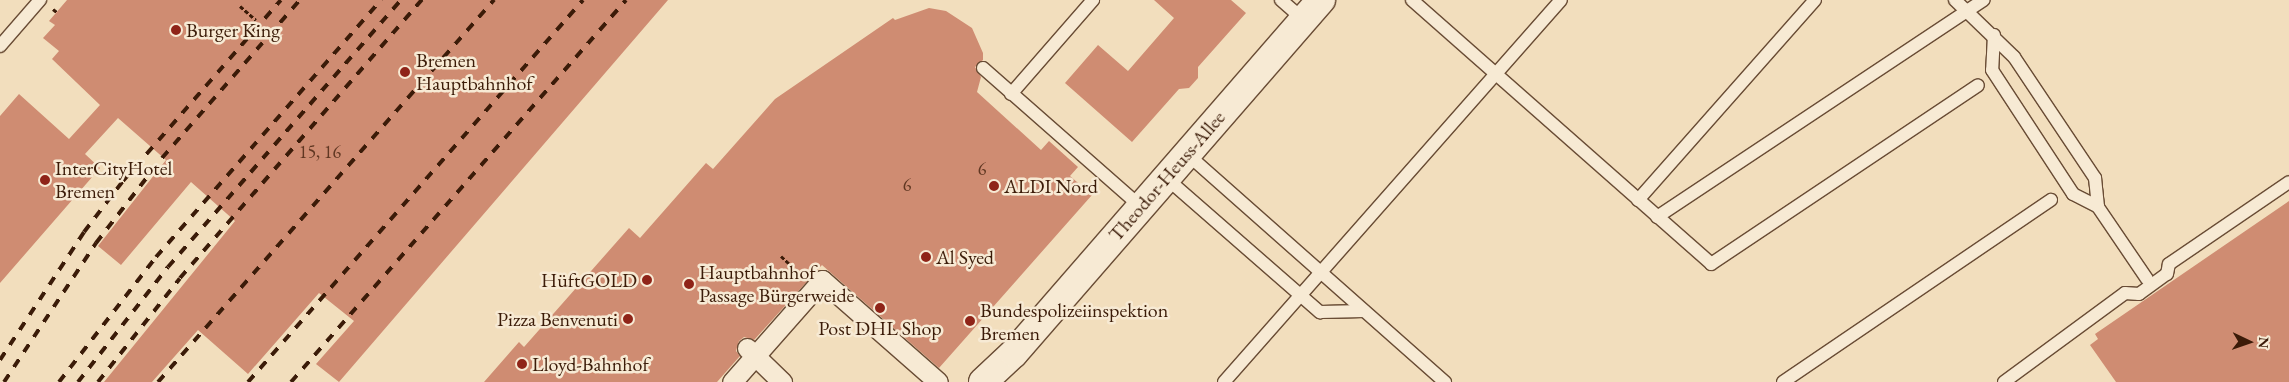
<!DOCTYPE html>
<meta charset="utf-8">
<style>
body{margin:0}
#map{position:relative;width:2289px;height:382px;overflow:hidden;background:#f2debd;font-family:"EB Garamond",serif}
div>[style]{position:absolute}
.building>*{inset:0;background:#cf8c72}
.path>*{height:3px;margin-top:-1.5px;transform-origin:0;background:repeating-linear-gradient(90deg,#3b1b08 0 4px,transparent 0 6.5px)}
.roads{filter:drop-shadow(1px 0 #694c35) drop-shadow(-1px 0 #694c35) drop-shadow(0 1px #694c35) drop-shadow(0 -1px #694c35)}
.service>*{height:12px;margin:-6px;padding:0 6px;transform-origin:6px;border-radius:6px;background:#f7ead4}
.pedestrian>*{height:19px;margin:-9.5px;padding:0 9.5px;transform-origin:9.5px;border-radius:9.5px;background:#f7ead4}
.tertiary>*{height:28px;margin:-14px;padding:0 14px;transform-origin:14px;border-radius:14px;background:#f7ead4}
.rail>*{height:4px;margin-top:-2px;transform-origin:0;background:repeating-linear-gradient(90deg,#3b1b08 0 9px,transparent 0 18px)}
.dots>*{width:14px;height:14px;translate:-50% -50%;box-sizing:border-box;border:2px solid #f7ead4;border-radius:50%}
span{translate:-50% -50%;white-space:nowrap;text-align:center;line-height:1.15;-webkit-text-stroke:5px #f7ead4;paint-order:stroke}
.number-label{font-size:18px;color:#603722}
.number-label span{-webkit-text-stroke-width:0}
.poi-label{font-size:20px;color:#3b1b08}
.left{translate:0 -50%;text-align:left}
.right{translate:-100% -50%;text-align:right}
.street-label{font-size:20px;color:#3b1b08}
.north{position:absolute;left:2224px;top:317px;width:50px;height:50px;-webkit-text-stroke:4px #f7ead4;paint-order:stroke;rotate:93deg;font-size:14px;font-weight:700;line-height:20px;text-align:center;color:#3b1b08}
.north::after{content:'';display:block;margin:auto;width:18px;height:22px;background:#3b1b08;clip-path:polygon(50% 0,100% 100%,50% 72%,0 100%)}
</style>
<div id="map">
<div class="building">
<i style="clip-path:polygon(67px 0,668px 0,339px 382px,316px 364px,354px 321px,319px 293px,248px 374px,198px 330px,152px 382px,104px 382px,235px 221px,191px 182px,121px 265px,98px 246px,166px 160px,118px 118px,85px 154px,100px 168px,0 283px,0 116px,19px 94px,69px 139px,100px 105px,52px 59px,59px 51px,43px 38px,55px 25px,49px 21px)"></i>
<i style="clip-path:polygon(1154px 0,1231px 0,1246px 13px,1198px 67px,1198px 78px,1189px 88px,1179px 89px,1132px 142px,1065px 83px,1098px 45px,1128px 71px,1174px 18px)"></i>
<i style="clip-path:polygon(929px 8px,946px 11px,972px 28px,983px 53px,983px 60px,975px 67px,981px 77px,977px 92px,1041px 150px,1049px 141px,1078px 167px,1070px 176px,1092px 195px,939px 368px,822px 265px,754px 340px,744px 337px,739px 341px,736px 351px,740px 356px,717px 382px,484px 382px,519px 342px,524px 347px,629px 228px,640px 238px,706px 163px,713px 169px,775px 99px,893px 18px,895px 20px)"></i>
<i style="clip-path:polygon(2289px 201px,2289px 382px,2116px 382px,2090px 345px,2098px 339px,2095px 334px)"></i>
</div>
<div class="path">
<i style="left:240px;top:6px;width:21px;rotate:41deg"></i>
<i style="left:53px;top:9px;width:6px;rotate:39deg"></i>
<i style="left:781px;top:256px;width:26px;rotate:43deg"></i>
</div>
<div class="roads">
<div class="service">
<i style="left:1281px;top:0;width:30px;rotate:41deg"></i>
<i style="left:1412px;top:0;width:399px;rotate:41.4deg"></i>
<i style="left:1711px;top:264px;width:321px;rotate:-33.8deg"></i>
<i style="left:1955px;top:0;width:82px;rotate:44deg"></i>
<i style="left:2014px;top:57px;width:146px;rotate:56.2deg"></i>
<i style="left:2095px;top:178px;width:29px;rotate:84deg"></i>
<i style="left:2098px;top:207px;width:87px;rotate:55.8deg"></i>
<i style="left:1994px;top:35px;width:35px;rotate:93deg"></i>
<i style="left:1992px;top:70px;width:148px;rotate:56.8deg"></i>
<i style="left:2073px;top:194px;width:28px;rotate:27deg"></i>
<i style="left:0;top:46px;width:61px;rotate:-49deg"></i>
<i style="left:983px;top:68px;width:209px;rotate:41.3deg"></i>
<i style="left:1011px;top:94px;width:125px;rotate:-48.9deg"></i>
<i style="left:1186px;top:153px;width:346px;rotate:41.5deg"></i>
<i style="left:1165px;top:177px;width:206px;rotate:41.1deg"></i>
<i style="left:1320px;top:312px;width:44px;rotate:-1.3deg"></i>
<i style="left:1638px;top:200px;width:267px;rotate:-48.5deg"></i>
<i style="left:1657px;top:217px;width:392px;rotate:-33.6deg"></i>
<i style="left:1224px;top:382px;width:509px;rotate:-48.58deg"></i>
<i style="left:1783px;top:382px;width:324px;rotate:-34.2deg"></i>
<i style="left:2004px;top:382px;width:150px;rotate:-36.3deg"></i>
<i style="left:2125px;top:293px;width:14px;rotate:4deg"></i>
<i style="left:2139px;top:294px;width:34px;rotate:-36deg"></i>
<i style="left:2167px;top:274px;width:10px;rotate:-79deg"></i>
<i style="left:2169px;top:264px;width:145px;rotate:-34.3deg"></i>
</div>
<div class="pedestrian">
<i style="left:747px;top:348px;width:49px;rotate:44.2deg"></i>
<i style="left:732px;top:382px;width:136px;rotate:-48.6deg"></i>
<i style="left:822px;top:280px;width:154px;rotate:41.3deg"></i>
</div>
<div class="tertiary">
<i style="left:983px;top:382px;width:42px;rotate:-43.1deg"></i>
<i style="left:1014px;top:353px;width:468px;rotate:-49deg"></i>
</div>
</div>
<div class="rail">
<i style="left:0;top:360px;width:153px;rotate:-56.7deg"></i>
<i style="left:84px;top:232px;width:64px;rotate:-52.6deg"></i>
<i style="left:123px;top:181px;width:240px;rotate:-48.9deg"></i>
<i style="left:4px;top:382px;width:167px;rotate:-56.5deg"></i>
<i style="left:96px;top:243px;width:108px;rotate:-52.2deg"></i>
<i style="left:162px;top:158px;width:210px;rotate:-48.9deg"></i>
<i style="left:59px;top:382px;width:158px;rotate:-52.2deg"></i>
<i style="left:156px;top:257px;width:342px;rotate:-48.8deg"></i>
<i style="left:78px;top:382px;width:146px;rotate:-52deg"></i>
<i style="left:168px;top:267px;width:354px;rotate:-48.9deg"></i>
<i style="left:98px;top:382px;width:132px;rotate:-51.7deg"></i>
<i style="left:180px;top:278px;width:369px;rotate:-49deg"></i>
<i style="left:158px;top:382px;width:509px;rotate:-48.67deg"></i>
<i style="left:248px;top:382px;width:508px;rotate:-48.75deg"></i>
<i style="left:291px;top:382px;width:508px;rotate:-48.75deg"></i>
</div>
<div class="dots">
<i style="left:176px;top:30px;background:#8f2418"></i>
<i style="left:405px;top:72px;background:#8f2418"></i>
<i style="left:45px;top:180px;background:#8f2418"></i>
<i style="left:994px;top:186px;background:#8f2418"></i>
<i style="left:926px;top:257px;background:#8f2418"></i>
<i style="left:647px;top:280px;background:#8f2418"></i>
<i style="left:689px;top:284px;background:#8f2418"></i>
<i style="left:880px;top:308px;background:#8f2418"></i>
<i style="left:628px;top:319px;background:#8f2418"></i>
<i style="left:970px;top:321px;background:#8f2418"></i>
<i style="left:522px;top:364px;background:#8f2418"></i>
</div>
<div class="number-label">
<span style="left:320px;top:152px">15, 16</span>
<span style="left:982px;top:169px">6</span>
<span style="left:907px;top:185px">6</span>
</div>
<div class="poi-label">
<span class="left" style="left:186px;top:30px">Burger King</span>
<span class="left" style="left:416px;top:72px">Bremen<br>Hauptbahnhof</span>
<span class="left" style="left:55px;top:180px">InterCityHotel<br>Bremen</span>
<span class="left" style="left:1004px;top:186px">ALDI Nord</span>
<span class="left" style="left:936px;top:257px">Al Syed</span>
<span class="left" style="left:699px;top:284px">Hauptbahnhof<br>Passage Bürgerweide</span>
<span class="right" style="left:637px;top:280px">HüftGOLD</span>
<span class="left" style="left:980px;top:322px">Bundespolizeiinspektion<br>Bremen</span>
<span class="right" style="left:618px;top:319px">Pizza Benvenuti</span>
<span style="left:880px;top:328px">Post DHL Shop</span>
<span class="left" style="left:532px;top:364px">Lloyd-Bahnhof</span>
</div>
<div class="street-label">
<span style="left:1167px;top:176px;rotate:-49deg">Theodor-Heuss-Allee</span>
</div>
<div class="north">N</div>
</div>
